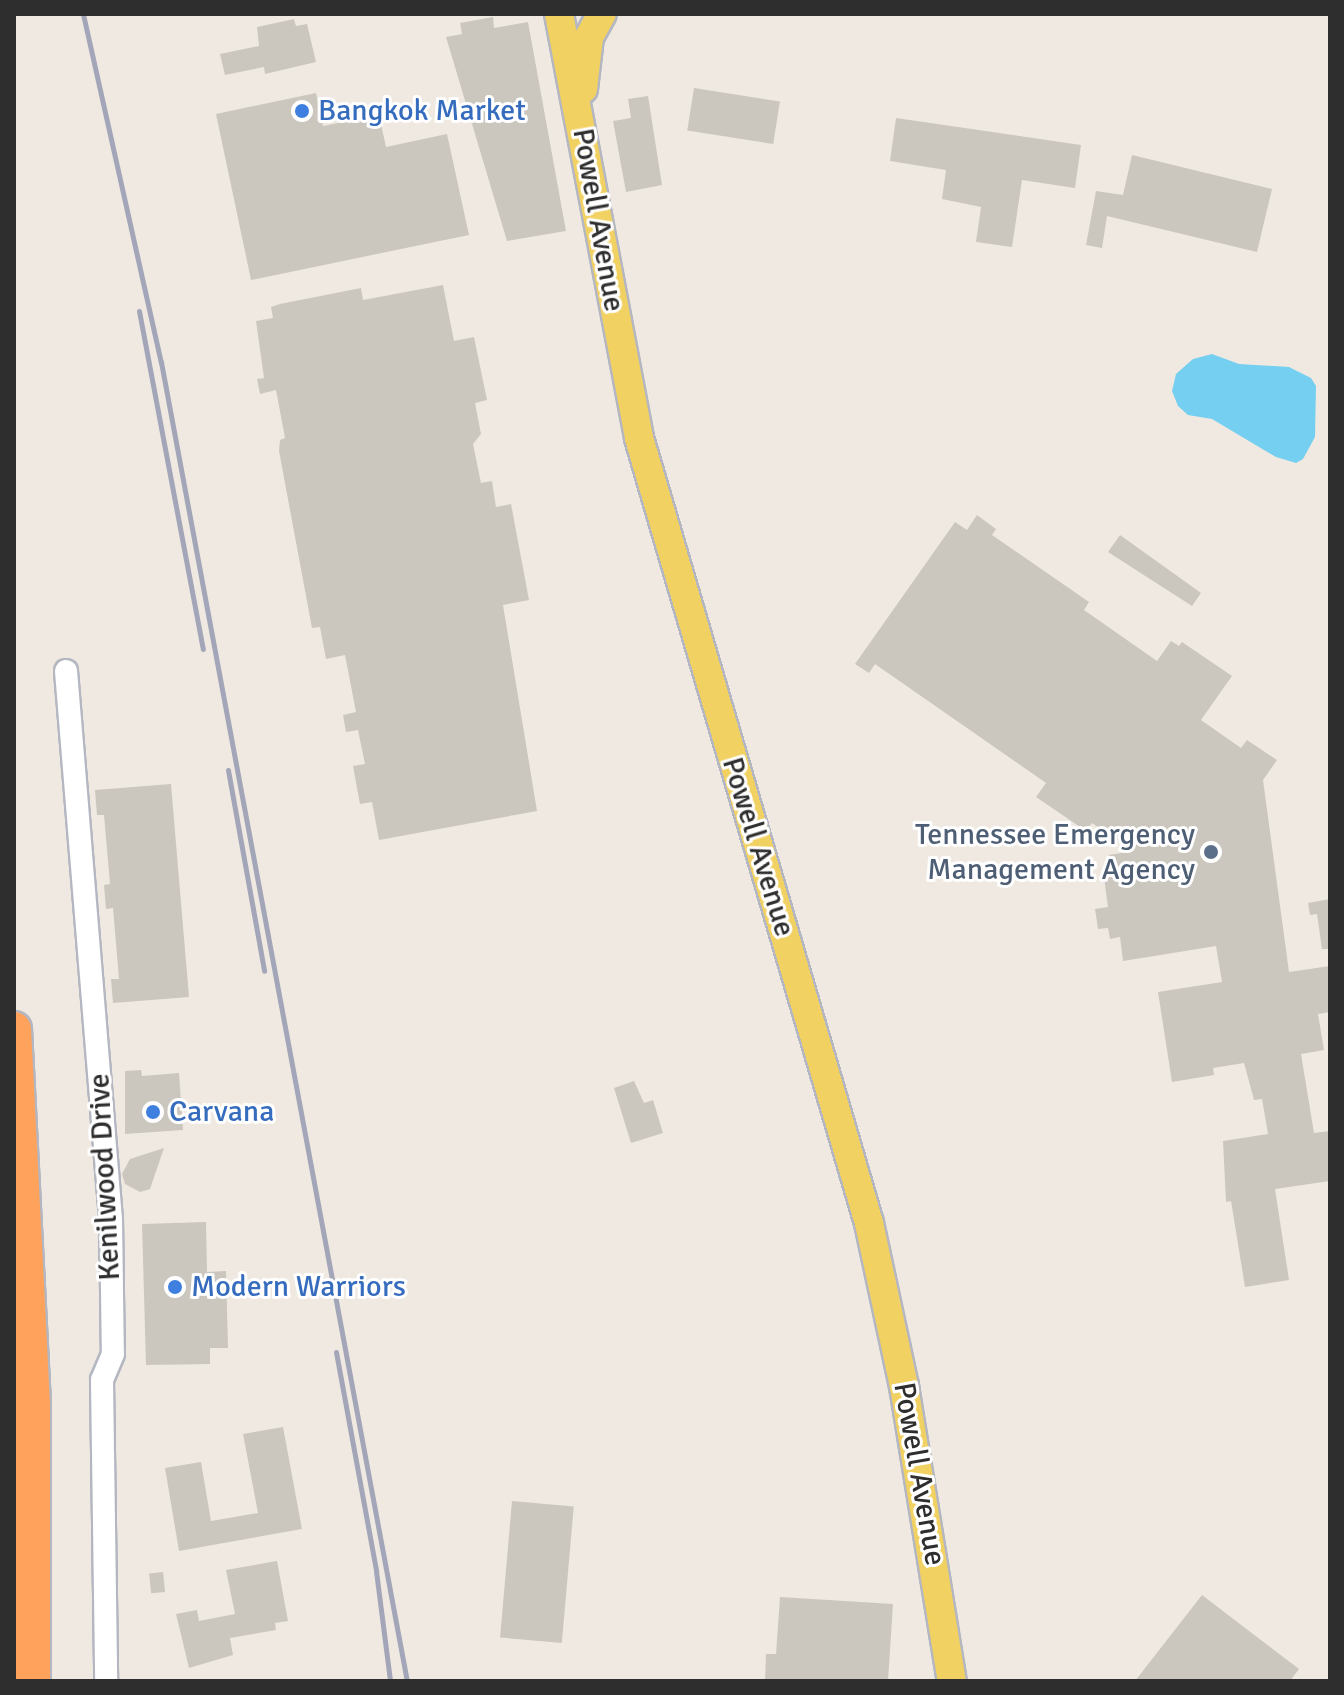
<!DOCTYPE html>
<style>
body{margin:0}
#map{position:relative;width:1344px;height:1695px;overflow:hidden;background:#efe9e1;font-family:Signika,sans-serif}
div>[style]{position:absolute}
.water>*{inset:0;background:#75cff0}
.building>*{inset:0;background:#cbc7bf;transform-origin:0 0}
.roads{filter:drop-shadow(2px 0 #b4b7c1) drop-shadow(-2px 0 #b4b7c1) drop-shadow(0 2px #b4b7c1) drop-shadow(0 -2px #b4b7c1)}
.minor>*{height:22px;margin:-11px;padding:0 11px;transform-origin:11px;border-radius:11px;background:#fff}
.major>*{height:28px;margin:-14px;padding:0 14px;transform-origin:14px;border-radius:14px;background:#f2d163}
.highway>*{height:34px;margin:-17px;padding:0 17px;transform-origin:17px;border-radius:17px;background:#ffa35c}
.rail>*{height:5px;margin:-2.5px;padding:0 2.5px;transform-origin:2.5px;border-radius:2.5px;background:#a3a6b8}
.dots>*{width:22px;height:22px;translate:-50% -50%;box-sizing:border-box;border:4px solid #fff;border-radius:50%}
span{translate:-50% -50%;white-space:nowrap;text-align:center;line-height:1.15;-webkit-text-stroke:6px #fff;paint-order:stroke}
.shop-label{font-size:30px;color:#366cbe}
.left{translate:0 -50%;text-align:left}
.street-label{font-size:30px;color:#2e2e2e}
.service-label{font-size:30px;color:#4e5e75}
.right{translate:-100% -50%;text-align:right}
.frame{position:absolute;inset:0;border:16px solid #2e2e2e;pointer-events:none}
</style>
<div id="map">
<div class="water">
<i style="clip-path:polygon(1212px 354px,1239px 364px,1289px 367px,1311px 378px,1316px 386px,1315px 437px,1303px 459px,1296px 463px,1276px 457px,1212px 419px,1188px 415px,1178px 406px,1172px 391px,1176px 374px,1193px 359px)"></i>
</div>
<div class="building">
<i style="clip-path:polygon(493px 17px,494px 28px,528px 22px,566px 231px,507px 241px,446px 37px,462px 34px,460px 23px)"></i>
<i style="clip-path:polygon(294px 19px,296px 26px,307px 24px,316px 62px,265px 74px,264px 67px,225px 75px,220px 54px,259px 46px,257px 27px)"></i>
<i style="left:694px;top:88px;width:87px;height:43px;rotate:9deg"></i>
<i style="clip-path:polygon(316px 93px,323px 126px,379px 115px,386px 147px,447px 134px,469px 235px,251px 280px,216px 114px)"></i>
<i style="clip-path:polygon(648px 96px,662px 185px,626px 192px,613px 121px,631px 118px,628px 99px)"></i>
<i style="clip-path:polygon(896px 118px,1081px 145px,1075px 188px,1022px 180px,1012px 247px,976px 242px,981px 207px,942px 199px,946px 170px,890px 161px)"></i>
<i style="clip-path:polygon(1132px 155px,1272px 189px,1257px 252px,1107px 216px,1102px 248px,1086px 245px,1096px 191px,1123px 195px)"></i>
<i style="clip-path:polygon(443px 285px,454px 341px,474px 337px,487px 400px,475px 403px,481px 434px,473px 444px,481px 483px,492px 481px,496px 507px,511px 504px,529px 600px,503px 605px,537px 811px,379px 840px,372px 802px,360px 804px,353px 766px,365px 764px,358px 730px,346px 732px,343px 715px,356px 712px,345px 655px,326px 659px,320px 627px,312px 628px,279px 451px,280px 440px,285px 438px,276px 390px,260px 394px,257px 379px,264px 378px,256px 321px,273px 318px,271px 307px,280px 304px,361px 288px,363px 300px)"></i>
<i style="clip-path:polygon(977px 515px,996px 529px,992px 535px,1089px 602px,1084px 610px,1157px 661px,1171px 641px,1179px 646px,1182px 642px,1232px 676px,1201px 720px,1241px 748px,1247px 740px,1277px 760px,1263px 780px,1289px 972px,1330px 966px,1330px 1012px,1318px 1014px,1324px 1050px,1301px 1054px,1314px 1133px,1330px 1131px,1330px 1181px,1275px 1189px,1289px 1280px,1245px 1287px,1231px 1201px,1226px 1202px,1223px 1141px,1268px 1134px,1262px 1099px,1254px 1100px,1244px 1063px,1213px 1068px,1214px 1075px,1172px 1082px,1158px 992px,1222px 982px,1216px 946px,1123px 961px,1120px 937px,1110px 939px,1108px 928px,1098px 929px,1095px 909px,1108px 907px,1103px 870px,1112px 868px,1109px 855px,1133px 851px,1092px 823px,1086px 831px,1036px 797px,1046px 783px,875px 664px,869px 673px,855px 664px,955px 522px,967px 530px)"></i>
<i style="clip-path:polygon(1120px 535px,1201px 593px,1192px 606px,1108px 552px)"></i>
<i style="clip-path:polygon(171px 784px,189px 997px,113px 1003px,111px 979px,119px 979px,113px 908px,106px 909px,104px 885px,110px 884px,104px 815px,97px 815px,95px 790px)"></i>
<i style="clip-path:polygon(1330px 899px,1330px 949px,1322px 949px,1317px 914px,1310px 915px,1308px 903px)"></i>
<i style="clip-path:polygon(141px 1070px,142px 1076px,179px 1073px,183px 1130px,125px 1134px,125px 1071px)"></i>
<i style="clip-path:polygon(634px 1081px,644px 1103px,653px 1100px,663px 1133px,631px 1143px,614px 1088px)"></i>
<i style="clip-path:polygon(164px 1148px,150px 1189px,140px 1192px,125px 1184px,122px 1174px,130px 1159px)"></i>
<i style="clip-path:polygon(206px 1222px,207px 1272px,226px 1271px,228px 1348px,210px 1348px,210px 1364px,146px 1365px,142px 1224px)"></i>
<i style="clip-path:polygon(283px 1427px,302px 1529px,179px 1551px,165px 1468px,201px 1462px,211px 1521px,258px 1513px,243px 1434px)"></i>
<i style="left:512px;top:1501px;width:62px;height:137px;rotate:5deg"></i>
<i style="clip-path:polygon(277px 1561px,288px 1621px,275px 1623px,276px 1630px,230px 1638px,233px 1655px,189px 1668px,176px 1614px,197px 1610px,199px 1621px,235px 1614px,226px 1570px)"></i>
<i style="left:163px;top:1572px;width:20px;height:14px;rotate:84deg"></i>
<i style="clip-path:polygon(1202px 1595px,1299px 1669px,1290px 1681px,1135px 1681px)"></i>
<i style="clip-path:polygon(780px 1597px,893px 1604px,888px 1681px,765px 1681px,766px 1654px,776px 1654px)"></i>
</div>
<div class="roads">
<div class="minor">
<i style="left:66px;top:671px;width:550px;rotate:85.31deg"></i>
<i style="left:111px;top:1219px;width:135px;rotate:89.2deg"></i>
<i style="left:113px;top:1354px;width:28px;rotate:113deg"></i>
<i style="left:102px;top:1380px;width:301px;rotate:89.2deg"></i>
</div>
<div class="major">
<i style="left:559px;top:14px;width:431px;rotate:79.3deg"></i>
<i style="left:639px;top:438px;width:818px;rotate:73.67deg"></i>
<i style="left:869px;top:1223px;width:167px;rotate:77.9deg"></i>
<i style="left:904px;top:1386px;width:299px;rotate:80.8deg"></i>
<i style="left:583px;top:89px;width:52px;rotate:-83.4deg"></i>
<i style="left:589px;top:37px;width:26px;rotate:-61deg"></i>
</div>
<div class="highway">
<i style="left:14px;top:1029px;width:377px;rotate:87.1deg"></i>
<i style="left:33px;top:1406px;width:275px;rotate:90deg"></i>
</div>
</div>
<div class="rail">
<i style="left:83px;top:14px;width:357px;rotate:77.4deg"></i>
<i style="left:161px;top:362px;width:1342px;rotate:79.44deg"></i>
<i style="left:139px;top:311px;width:344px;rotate:79.3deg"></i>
<i style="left:228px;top:770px;width:204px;rotate:79.8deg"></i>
<i style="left:336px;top:1352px;width:223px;rotate:79.6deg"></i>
<i style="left:376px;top:1571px;width:111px;rotate:82.7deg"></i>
</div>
<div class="dots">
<i style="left:302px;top:111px;background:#3f7fe0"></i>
<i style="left:1211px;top:852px;background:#5c6f8a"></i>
<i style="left:153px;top:1112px;background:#3f7fe0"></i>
<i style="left:175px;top:1287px;background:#3f7fe0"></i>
</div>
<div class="shop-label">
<span class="left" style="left:318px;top:111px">Bangkok Market</span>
<span class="left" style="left:169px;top:1112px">Carvana</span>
<span class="left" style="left:191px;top:1287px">Modern Warriors</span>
</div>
<div class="street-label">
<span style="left:598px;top:220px;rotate:80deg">Powell Avenue</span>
<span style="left:758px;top:847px;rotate:73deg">Powell Avenue</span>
<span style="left:105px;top:1177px;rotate:-93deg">Kenilwood Drive</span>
<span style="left:919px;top:1474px;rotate:80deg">Powell Avenue</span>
</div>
<div class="service-label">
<span class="right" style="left:1195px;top:852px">Tennessee Emergency<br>Management Agency</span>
</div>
<div class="frame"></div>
</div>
